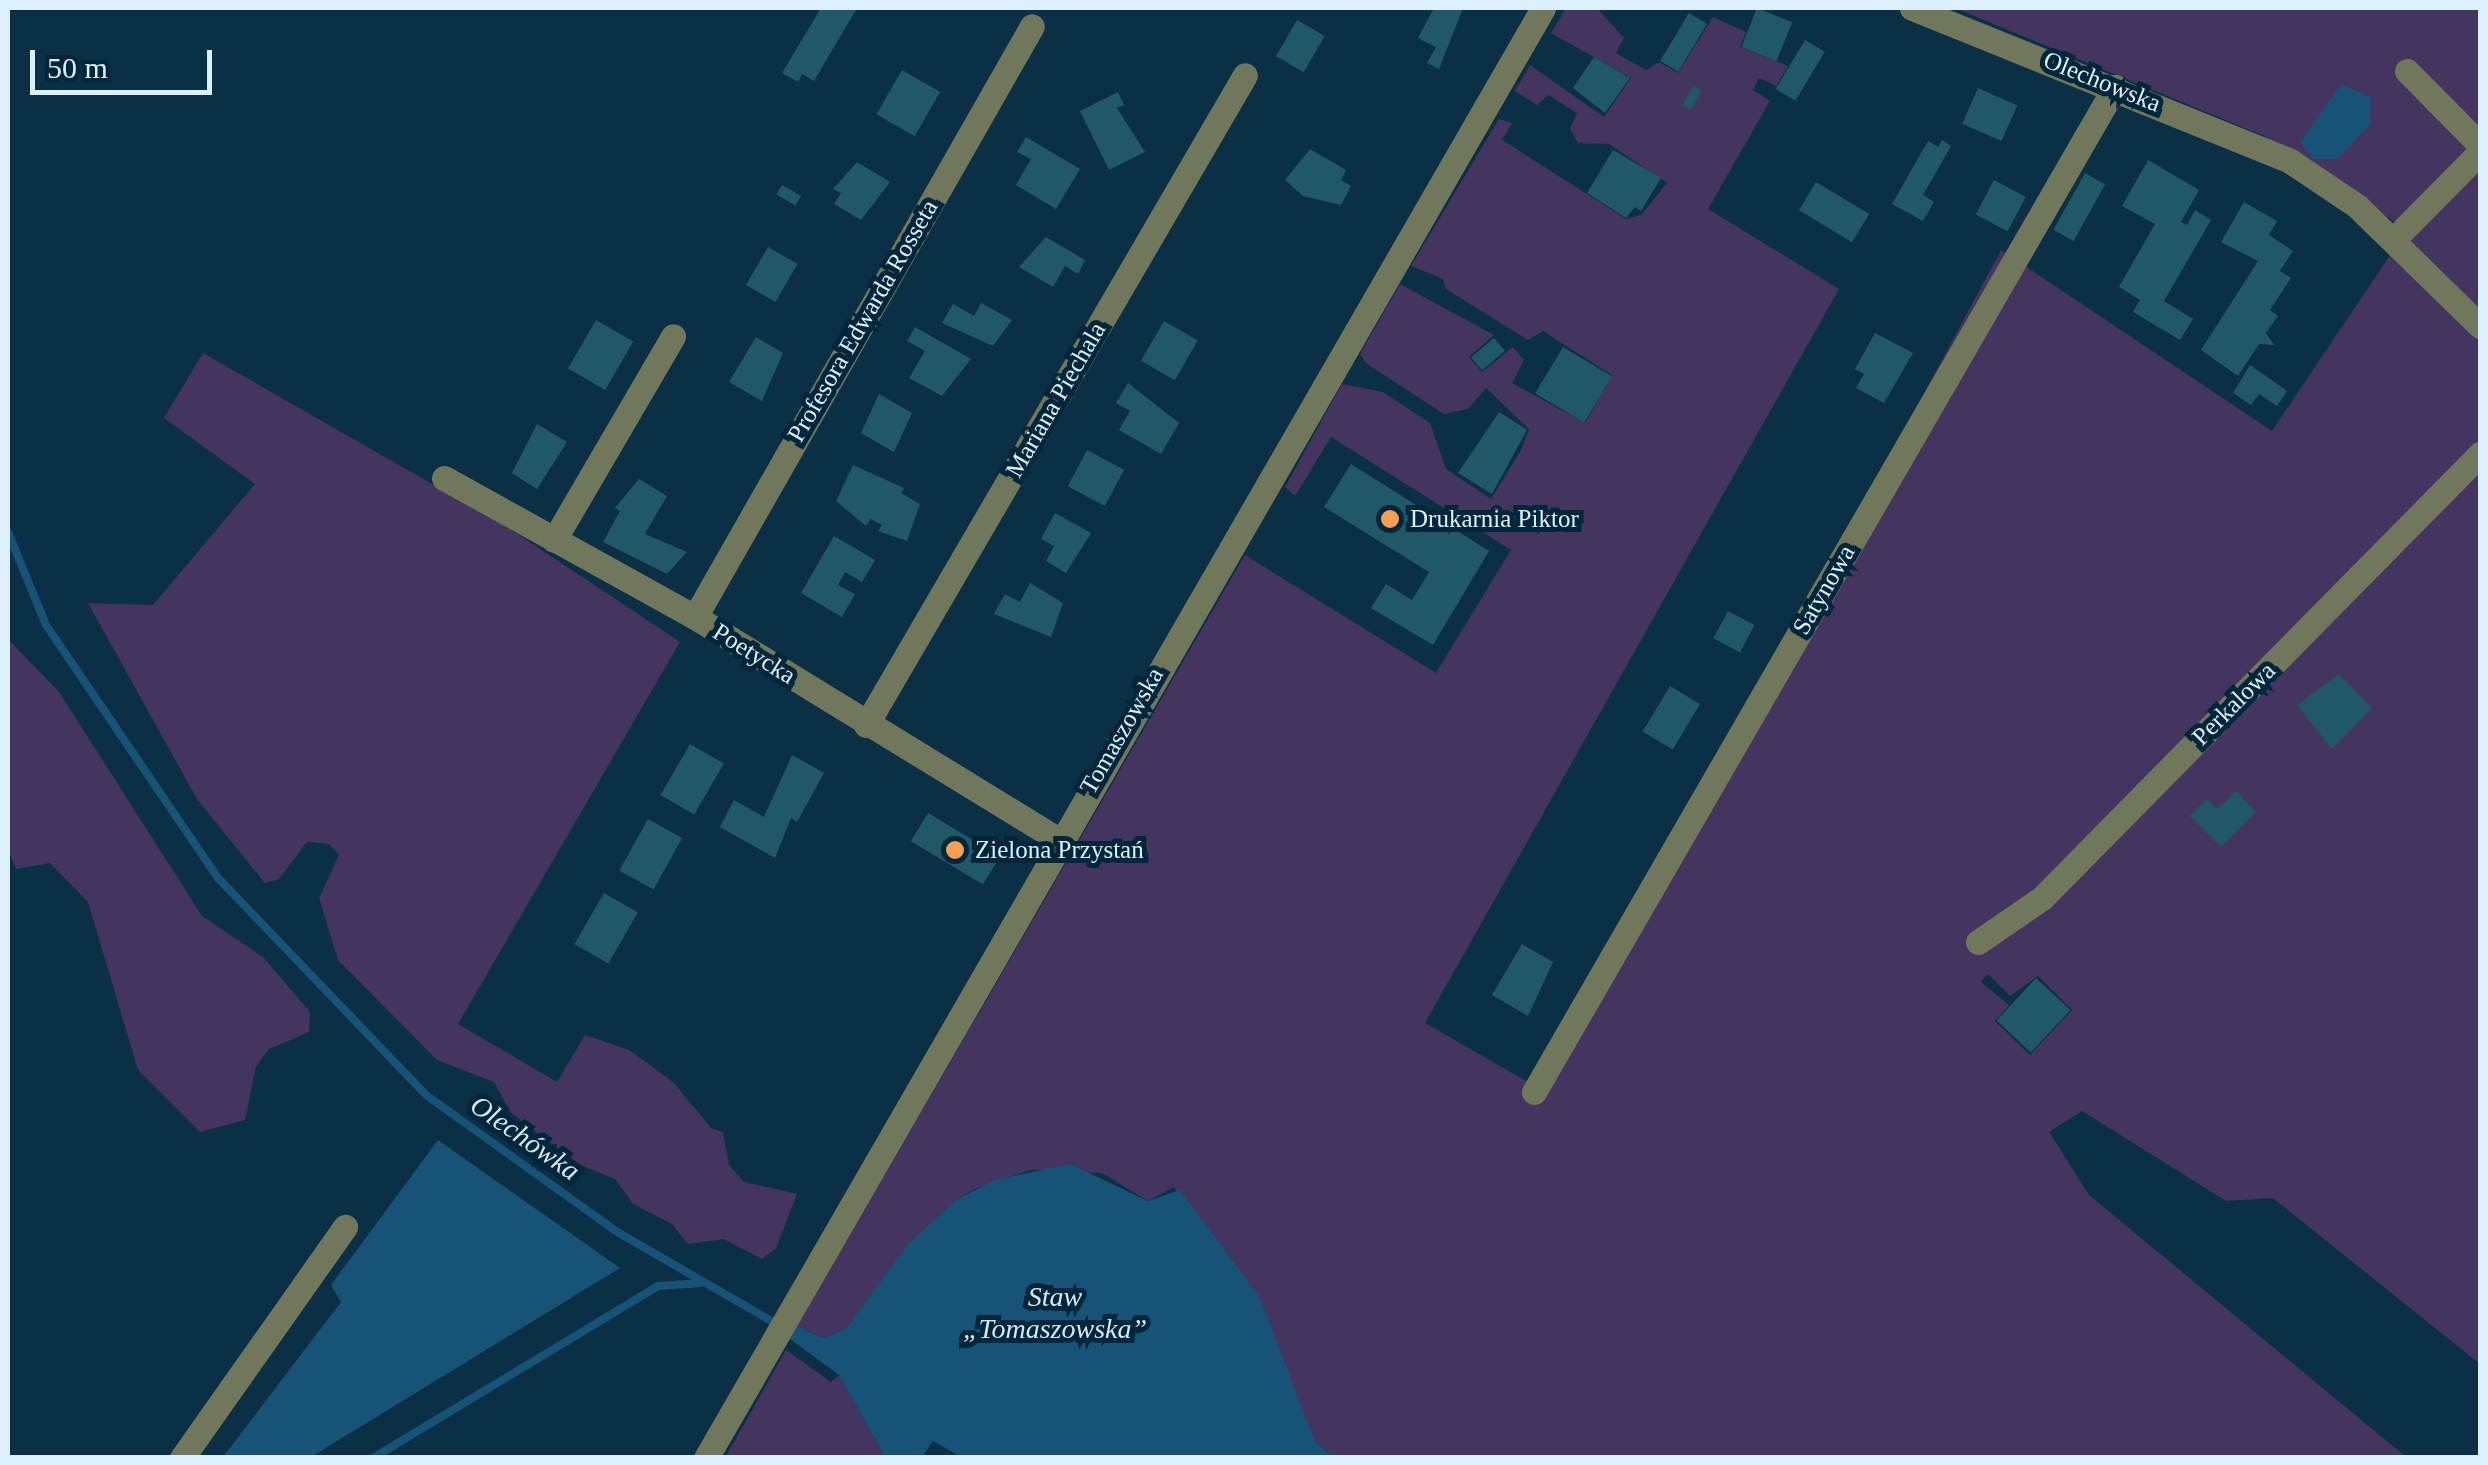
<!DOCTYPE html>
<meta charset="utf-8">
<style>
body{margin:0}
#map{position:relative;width:2488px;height:1465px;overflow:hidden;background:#0b3046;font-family:Georgia,serif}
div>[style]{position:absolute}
.green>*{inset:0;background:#443460}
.water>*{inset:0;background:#175377}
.stream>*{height:8px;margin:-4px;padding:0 4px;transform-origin:4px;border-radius:4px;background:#175377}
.building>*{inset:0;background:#205867;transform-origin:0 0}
.minor>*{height:25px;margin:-12.5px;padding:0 12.5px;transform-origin:12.5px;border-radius:12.5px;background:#70775b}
.dots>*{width:28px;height:28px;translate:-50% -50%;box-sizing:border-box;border:5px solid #00263b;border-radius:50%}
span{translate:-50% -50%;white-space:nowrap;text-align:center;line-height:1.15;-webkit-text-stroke:10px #00263b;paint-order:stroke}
.street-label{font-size:25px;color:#dbeffd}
.poi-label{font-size:25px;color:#dbeffd}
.left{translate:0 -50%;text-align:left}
.water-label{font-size:28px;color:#d5e7f4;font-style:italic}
.frame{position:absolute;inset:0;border:10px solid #dbeffd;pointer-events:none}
.scale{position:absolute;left:30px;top:50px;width:182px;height:45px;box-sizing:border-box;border:5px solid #dbeffd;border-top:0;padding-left:12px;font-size:30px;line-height:35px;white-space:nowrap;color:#dbeffd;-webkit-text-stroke:8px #00263b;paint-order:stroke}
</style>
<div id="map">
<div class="green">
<i style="clip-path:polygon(evenodd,1566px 8px,1597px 8px,1624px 38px,1616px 53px,1646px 70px,1659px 62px,1678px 73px,1713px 17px,1746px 32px,1740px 47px,1788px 66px,1776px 86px,1759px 78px,1753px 90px,1770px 101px,1708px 209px,1839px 289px,1425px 1023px,1540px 1089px,1687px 835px,2001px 250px,2272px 431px,2407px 230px,2264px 136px,1955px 8px,2480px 8px,2480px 1364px,2273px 1198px,2226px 1201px,2082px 1111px,2049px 1132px,2089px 1195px,2406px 1457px,1333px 1457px,1315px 1441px,1275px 1342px,1174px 1187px,1148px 1201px,1102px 1173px,1030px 1170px,975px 1189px,956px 1200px,846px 1329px,824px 1338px,797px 1326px,1245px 555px,1436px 673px,1511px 550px,1331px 437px,1295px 496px,1285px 487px,1342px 384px,1383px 392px,1430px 423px,1446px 469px,1491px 499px,1521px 450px,1529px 429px,1486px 388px,1468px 409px,1444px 414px,1367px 364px,1360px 354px,1400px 284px,1494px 335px,1469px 357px,1482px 372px,1513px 347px,1524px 360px,1512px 383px,1585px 423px,1612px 375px,1543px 331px,1528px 340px,1446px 289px,1443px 279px,1411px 266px,1499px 119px,1512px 123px,1502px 140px,1626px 219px,1641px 215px,1667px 183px,1609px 144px,1578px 143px,1570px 129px,1577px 113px,1548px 95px,1537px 105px,1515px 91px,1530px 65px,1604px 117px,1631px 78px,1551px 33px,1566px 8px,1988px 974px,2010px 996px,2038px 976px,2072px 1010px,2030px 1055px,1995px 1021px,2009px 1005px,1981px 982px,1988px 974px)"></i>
<i style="clip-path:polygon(203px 353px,504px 525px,680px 642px,458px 1024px,557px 1082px,585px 1035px,629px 1050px,673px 1082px,711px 1128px,723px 1132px,729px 1165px,744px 1182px,797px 1194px,776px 1248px,762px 1259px,724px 1239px,688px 1244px,672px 1224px,633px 1204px,615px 1179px,581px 1165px,511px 1113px,494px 1082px,437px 1060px,338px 960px,319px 898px,339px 855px,329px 844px,307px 842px,279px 879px,265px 883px,197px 799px,88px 603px,153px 605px,255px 484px,164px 418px)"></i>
<i style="clip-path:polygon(8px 639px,59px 692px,202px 916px,263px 957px,310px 1012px,309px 1032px,269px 1049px,256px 1066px,245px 1120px,200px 1132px,138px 1070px,88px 902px,50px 863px,16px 869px,8px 849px)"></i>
<i style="clip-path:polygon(786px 1350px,831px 1382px,839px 1375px,885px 1457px,725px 1458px)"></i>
</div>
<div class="water">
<i style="clip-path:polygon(2341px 84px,2371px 97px,2370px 125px,2337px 159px,2313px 159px,2301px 142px)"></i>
<i style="clip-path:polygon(438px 1140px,620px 1268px,311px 1457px,223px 1457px,341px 1302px,331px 1285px)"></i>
<i style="clip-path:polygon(1070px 1164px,1148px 1201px,1180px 1190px,1260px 1298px,1315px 1441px,1333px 1457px,963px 1458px,933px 1441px,922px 1457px,885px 1457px,839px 1375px,790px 1339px,797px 1326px,823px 1338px,846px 1329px,909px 1243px,956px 1200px,995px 1180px)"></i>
</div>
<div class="stream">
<i style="left:8px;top:532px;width:100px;rotate:67.8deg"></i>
<i style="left:46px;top:625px;width:306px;rotate:55.8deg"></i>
<i style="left:218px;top:878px;width:301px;rotate:46.2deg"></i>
<i style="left:426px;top:1095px;width:237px;rotate:35.6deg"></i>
<i style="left:619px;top:1233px;width:186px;rotate:30deg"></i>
<i style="left:373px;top:1458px;width:333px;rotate:-31.1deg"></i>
<i style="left:658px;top:1286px;width:43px;rotate:-4deg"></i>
</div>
<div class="building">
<i style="clip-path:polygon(821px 8px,857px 8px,814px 81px,802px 74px,798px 82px,782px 73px)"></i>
<i style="clip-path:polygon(1434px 8px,1463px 8px,1439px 69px,1427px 63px,1436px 47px,1418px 38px)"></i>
<i style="left:1757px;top:8px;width:38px;height:42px;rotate:22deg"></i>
<i style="left:1689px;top:13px;width:21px;height:56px;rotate:31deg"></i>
<i style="left:1297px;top:20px;width:32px;height:42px;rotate:30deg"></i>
<i style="left:1805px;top:40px;width:23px;height:57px;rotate:31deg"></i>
<i style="clip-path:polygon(1594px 57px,1630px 78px,1605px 113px,1573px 88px)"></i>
<i style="left:902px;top:70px;width:44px;height:51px;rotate:30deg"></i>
<i style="left:1693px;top:86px;width:10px;height:22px;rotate:29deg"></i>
<i style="left:1978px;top:88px;width:43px;height:39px;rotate:24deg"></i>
<i style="clip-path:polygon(1118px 92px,1124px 105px,1117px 108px,1145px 152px,1109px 170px,1080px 111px)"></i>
<i style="clip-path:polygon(1026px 137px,1080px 169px,1056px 209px,1016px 185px,1031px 159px,1017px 152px)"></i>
<i style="clip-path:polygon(1942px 140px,1951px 146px,1923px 195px,1934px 202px,1923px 221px,1892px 204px,1928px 141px,1938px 147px)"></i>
<i style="clip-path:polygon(1310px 149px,1346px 170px,1341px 180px,1351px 186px,1341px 205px,1303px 196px,1285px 180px)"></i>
<i style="clip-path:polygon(1613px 150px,1661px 178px,1641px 211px,1635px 207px,1626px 218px,1587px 193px)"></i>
<i style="clip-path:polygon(2148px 160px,2199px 190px,2181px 222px,2187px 225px,2195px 210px,2211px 220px,2164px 301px,2193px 319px,2180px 340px,2133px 312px,2140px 300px,2119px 287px,2155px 224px,2122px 206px)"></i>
<i style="clip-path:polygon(857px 162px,890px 182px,861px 220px,834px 204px,841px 193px,833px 189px)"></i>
<i style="left:2085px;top:173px;width:23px;height:65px;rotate:29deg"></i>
<i style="left:1994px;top:180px;width:36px;height:39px;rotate:28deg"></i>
<i style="left:1816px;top:182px;width:62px;height:33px;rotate:31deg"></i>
<i style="left:782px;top:185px;width:22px;height:11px;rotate:30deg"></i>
<i style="clip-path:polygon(2244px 202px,2277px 221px,2269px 235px,2293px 251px,2280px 271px,2291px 278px,2270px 310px,2278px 316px,2266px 333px,2274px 345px,2259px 344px,2238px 376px,2201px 350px,2258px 261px,2221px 242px)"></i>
<i style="clip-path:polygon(1046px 237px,1085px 260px,1078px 274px,1065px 266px,1053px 287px,1019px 267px)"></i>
<i style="left:768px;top:247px;width:34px;height:44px;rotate:30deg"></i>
<i style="clip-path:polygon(981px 303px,1012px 320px,993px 346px,942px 323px,953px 304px,974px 316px)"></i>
<i style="left:596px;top:320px;width:43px;height:56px;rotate:30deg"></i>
<i style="left:1164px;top:321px;width:39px;height:46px;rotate:30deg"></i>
<i style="clip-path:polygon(915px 327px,971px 359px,942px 396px,909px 378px,925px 351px,907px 341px)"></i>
<i style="clip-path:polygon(1875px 333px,1913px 353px,1884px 403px,1856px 388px,1864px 374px,1855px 369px)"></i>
<i style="clip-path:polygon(756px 337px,783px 353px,762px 401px,729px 382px)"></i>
<i style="left:1494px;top:338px;width:17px;height:30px;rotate:50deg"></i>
<i style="left:1563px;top:347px;width:57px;height:54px;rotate:31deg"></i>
<i style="clip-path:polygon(2250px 365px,2287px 391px,2277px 406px,2259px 394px,2251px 405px,2233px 393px)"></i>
<i style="clip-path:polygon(1128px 383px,1179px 423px,1161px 454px,1119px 430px,1130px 411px,1116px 403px)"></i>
<i style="clip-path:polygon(879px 394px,912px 413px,894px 452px,861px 433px)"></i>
<i style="clip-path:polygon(1499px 412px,1527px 430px,1492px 494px,1458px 473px)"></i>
<i style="clip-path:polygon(537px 424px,567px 442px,537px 489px,512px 473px)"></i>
<i style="left:1087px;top:450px;width:42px;height:41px;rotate:28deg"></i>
<i style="clip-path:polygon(1351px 464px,1489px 551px,1433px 645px,1371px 608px,1386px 584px,1412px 600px,1429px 572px,1324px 507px)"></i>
<i style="clip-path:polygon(853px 465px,904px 488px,901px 493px,920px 504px,907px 541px,878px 531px,882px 525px,871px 519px,866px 526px,836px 501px)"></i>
<i style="clip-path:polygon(639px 479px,667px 496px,645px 534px,687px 552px,667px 574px,603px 542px,620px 511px,615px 508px)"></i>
<i style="clip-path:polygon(1055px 513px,1091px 533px,1066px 573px,1046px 561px,1054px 546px,1041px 539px)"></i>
<i style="clip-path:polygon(834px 536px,875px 560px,862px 582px,845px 572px,838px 585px,855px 594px,842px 617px,801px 593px)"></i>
<i style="clip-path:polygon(1030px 583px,1063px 603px,1051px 637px,994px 614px,1005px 594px,1020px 602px)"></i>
<i style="left:1728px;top:611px;width:30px;height:31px;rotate:28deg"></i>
<i style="clip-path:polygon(2339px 674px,2372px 708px,2332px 749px,2297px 705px)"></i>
<i style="left:1670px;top:686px;width:35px;height:53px;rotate:31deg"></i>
<i style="left:690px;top:744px;width:39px;height:59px;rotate:30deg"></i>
<i style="clip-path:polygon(792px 755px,824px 773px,797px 822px,791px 818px,775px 858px,720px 827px,734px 800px,764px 817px)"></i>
<i style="clip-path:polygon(2236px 791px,2256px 812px,2221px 847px,2190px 816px,2207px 799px,2217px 809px)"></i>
<i style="left:928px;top:813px;width:84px;height:33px;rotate:31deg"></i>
<i style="left:648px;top:819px;width:39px;height:59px;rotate:29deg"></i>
<i style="left:604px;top:893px;width:39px;height:59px;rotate:30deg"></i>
<i style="clip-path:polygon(1522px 944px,1553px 962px,1528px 1016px,1492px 995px)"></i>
<i style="left:2036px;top:978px;width:47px;height:58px;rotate:43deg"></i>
</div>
<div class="minor">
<i style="left:1912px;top:8px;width:408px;rotate:22deg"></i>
<i style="left:2290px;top:161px;width:81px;rotate:33.9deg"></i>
<i style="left:2357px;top:206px;width:172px;rotate:44.3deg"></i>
<i style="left:2407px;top:71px;width:104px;rotate:45.4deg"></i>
<i style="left:2393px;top:240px;width:124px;rotate:-45.3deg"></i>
<i style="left:444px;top:478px;width:287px;rotate:29deg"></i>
<i style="left:695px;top:617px;width:427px;rotate:31.5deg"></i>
<i style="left:554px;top:540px;width:236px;rotate:-59.7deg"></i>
<i style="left:695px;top:617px;width:680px;rotate:-60.31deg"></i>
<i style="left:866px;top:725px;width:752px;rotate:-59.75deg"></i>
<i style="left:1978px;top:942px;width:78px;rotate:-34.5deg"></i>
<i style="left:2042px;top:898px;width:624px;rotate:-45.39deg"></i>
<i style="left:1534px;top:1092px;width:1161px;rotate:-59.97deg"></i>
<i style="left:182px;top:1458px;width:283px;rotate:-54.8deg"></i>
<i style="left:706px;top:1458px;width:1674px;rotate:-60deg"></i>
</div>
<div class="dots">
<i style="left:1390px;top:519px;background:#fa9f4f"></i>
<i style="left:955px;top:850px;background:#fa9f4f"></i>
</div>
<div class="street-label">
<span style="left:2102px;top:82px;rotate:22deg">Olechowska</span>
<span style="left:863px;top:321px;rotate:-60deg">Profesora Edwarda Rosseta</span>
<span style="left:1056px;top:400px;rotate:-60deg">Mariana Piechala</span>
<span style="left:1824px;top:590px;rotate:-60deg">Satynowa</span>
<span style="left:754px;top:654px;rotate:32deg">Poetycka</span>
<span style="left:2234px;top:704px;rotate:-45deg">Perkalowa</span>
<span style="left:1122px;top:731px;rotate:-60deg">Tomaszowska</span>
</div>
<div class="poi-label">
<span class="left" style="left:1410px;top:519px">Drukarnia Piktor</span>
<span class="left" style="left:975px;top:850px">Zielona Przystań</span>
</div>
<div class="water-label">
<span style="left:525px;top:1138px;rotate:35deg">Olechówka</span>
<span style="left:1055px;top:1313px">Staw<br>„Tomaszowska”</span>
</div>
<div class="frame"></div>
<div class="scale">50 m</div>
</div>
